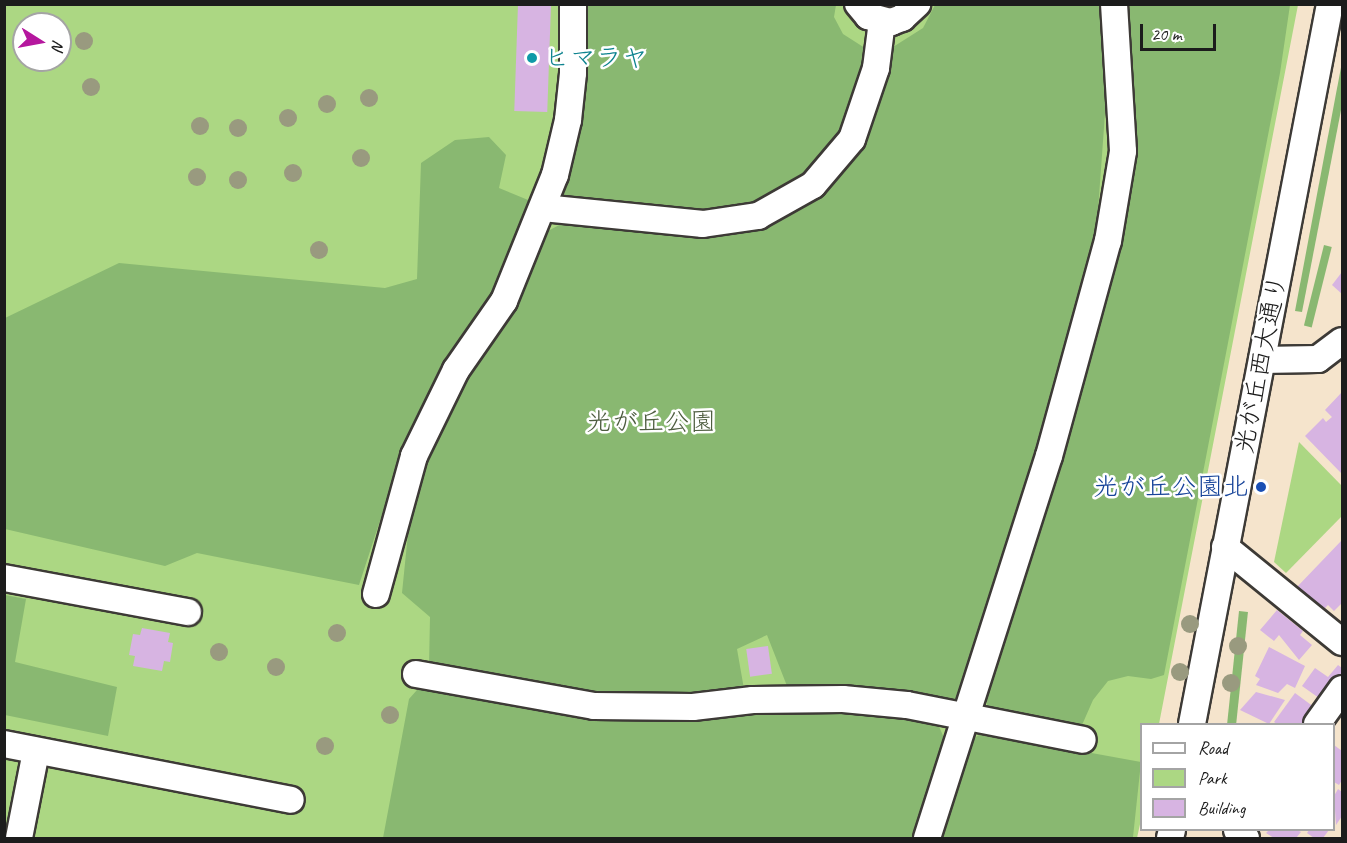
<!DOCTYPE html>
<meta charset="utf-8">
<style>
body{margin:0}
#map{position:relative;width:1347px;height:843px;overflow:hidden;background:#f5e4cc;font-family:Caveat,"Klee One",sans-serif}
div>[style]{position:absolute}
.green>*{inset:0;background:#acd783}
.forest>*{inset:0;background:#89b871;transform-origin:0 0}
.building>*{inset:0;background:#d7b4e2;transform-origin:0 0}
.roads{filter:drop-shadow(2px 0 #3d3a36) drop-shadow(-2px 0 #3d3a36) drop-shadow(0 2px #3d3a36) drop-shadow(0 -2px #3d3a36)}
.minor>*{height:26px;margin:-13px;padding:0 13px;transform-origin:13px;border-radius:13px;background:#fff}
.trees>*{width:18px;height:18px;margin:-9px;border-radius:50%;background:#999a7f}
.dots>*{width:16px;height:16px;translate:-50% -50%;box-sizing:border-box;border:3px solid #fff;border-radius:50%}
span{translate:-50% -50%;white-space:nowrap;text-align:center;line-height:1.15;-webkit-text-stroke:5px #fff;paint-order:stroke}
.culture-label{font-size:26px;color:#0d838f}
.left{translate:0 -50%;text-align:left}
.street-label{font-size:26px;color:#1c1c1c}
.park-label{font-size:26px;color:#4e5d40}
.transit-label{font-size:26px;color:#164399}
.right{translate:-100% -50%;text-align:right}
.frame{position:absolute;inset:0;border:6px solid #1c1c1c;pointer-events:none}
.legend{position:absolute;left:1140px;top:723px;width:195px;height:108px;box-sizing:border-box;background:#fff;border:2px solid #a4a4a4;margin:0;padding:8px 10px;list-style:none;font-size:18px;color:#1c1c1c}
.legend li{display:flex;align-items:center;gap:12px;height:30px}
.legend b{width:30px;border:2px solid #a4a4a4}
.north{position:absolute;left:12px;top:12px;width:60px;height:60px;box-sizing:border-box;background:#fff;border:2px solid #a4a4a4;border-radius:50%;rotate:101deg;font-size:16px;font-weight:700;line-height:24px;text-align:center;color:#1c1c1c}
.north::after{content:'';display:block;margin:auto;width:21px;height:27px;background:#b5179e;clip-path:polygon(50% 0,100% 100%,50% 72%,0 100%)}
.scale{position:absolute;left:1140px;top:24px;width:76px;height:27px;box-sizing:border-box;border:3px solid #1c1c1c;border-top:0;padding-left:8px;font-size:18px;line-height:21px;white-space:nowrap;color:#1c1c1c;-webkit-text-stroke:4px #fff;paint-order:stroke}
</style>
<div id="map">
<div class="green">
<i style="clip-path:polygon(evenodd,4px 5px,1298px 5px,1159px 724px,1142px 724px,1142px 815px,1137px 838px,5px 838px,4px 5px,24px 24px,60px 24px,60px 60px,24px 60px,24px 24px)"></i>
<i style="clip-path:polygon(1299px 442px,1342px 486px,1342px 516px,1286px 573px,1274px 562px)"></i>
</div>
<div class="forest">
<i style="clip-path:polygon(584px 5px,836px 5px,834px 17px,843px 34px,868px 50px,842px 133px,811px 173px,768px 197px,734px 207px,698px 212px,568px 198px,562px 193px,562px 186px)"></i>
<i style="clip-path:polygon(935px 5px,1099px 5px,1108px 72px,1096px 238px,1035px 462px,966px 686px,958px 697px,948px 702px,857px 687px,787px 686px,767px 635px,737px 649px,744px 689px,688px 696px,576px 692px,429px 667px,430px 617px,402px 593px,412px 494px,431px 443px,463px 378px,512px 312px,546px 232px,563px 223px,701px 235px,750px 228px,809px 203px,824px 193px,861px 145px,878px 109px,893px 47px,923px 28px)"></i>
<i style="clip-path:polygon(1127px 5px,1290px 5px,1280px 73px,1164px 675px,1151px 679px,1128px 676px,1108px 681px,1093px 700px,1082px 725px,1073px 729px,995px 714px,988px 708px,986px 699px,1078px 403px,1116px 246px,1132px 149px)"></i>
<i style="clip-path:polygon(1342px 62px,1342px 105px,1302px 312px,1295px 311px)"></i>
<i style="clip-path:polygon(489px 137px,506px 155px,499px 188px,533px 202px,494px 295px,431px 387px,405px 444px,359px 585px,197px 553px,165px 566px,5px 529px,5px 318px,119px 263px,385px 288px,417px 279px,421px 163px,455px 140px)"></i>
<i style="left:1324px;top:245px;width:8px;height:83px;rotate:14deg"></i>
<i style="clip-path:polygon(5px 595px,26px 599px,15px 662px,117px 687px,108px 736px,5px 715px)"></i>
<i style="left:1239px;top:611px;width:9px;height:115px;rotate:6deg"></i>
<i style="clip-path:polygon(426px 689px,582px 717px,642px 720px,816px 708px,896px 714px,938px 724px,944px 738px,914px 838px,383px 838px,409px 699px,417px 690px)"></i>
<i style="clip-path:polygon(982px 733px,1141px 762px,1133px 837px,938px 838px,970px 741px)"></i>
</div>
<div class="building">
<i style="left:518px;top:4px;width:33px;height:107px;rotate:2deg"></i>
<i style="clip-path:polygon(1342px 272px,1342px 294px,1332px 285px)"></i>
<i style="clip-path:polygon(1342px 392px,1342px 471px,1341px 473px,1305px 436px,1323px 418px,1326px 422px,1332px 417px,1325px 410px)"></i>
<i style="clip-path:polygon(1342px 540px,1342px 603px,1334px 611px,1328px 605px,1321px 612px,1296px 588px)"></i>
<i style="clip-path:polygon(1277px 610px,1303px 631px,1300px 635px,1312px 645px,1299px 660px,1279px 635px,1274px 641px,1260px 630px)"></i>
<i style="clip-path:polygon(142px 628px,170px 633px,168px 642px,173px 643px,170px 662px,164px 661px,162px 671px,133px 666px,135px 656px,129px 655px,133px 634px,140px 635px)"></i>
<i style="left:768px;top:646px;width:28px;height:22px;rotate:82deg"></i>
<i style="clip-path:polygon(1269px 647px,1305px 666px,1295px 688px,1287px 684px,1278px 693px,1256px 685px,1260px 679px,1255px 676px)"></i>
<i style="clip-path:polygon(1338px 665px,1342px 668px,1342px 679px,1326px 703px,1302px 686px,1315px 668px,1328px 677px)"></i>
<i style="clip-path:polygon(1256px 692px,1285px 700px,1269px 724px,1240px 710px)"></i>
<i style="clip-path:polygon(1295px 693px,1318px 710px,1308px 724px,1277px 724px,1274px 722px)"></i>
<i style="clip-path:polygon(1334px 745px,1342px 751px,1342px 780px,1339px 785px,1334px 782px)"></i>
<i style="clip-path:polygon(1338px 789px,1342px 792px,1342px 816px,1336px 825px,1334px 796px)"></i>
<i style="clip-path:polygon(1269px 830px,1297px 830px,1301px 832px,1296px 838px,1274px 838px,1266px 833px)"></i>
<i style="clip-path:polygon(1309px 830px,1329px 830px,1323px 838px,1314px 838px,1307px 833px)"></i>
</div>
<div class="roads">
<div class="minor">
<i style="left:858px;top:4px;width:16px;rotate:50deg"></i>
<i style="left:868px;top:16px;width:24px;rotate:15deg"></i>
<i style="left:891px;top:22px;width:12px;rotate:-20deg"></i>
<i style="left:902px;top:18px;width:21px;rotate:-43deg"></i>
<i style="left:543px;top:208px;width:161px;rotate:5.7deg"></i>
<i style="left:703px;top:224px;width:56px;rotate:-8.3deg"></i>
<i style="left:758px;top:216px;width:63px;rotate:-29.4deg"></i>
<i style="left:813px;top:185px;width:60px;rotate:-49.7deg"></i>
<i style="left:852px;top:139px;width:75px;rotate:-71.3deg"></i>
<i style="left:876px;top:68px;width:47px;rotate:-82.7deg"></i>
<i style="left:1262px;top:360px;width:56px;rotate:-1deg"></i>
<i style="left:1318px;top:359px;width:30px;rotate:-37deg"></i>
<i style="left:1225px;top:547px;width:151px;rotate:39.1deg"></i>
<i style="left:4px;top:578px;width:187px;rotate:10.5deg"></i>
<i style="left:376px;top:594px;width:143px;rotate:-74.6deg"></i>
<i style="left:414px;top:456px;width:96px;rotate:-64deg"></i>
<i style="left:456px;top:370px;width:84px;rotate:-55.2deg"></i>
<i style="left:504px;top:301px;width:136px;rotate:-68deg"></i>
<i style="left:555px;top:175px;width:57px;rotate:-76.7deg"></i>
<i style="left:568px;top:120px;width:47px;rotate:-83.9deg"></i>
<i style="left:573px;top:73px;width:69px;rotate:-90deg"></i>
<i style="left:416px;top:674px;width:181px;rotate:10.2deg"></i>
<i style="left:594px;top:706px;width:99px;rotate:0.6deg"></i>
<i style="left:693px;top:707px;width:60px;rotate:-6.7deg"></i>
<i style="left:753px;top:700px;width:90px;rotate:-0.6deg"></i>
<i style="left:843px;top:699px;width:64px;rotate:5.4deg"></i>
<i style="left:907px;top:705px;width:179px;rotate:11.2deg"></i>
<i style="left:1192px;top:724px;width:733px;rotate:-79.15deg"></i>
<i style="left:1317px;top:724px;width:43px;rotate:-54.5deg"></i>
<i style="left:4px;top:744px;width:292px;rotate:11deg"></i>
<i style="left:1237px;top:830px;width:12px;rotate:42deg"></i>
<i style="left:19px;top:838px;width:89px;rotate:-78.9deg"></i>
<i style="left:927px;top:838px;width:401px;rotate:-72.3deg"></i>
<i style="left:1049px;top:456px;width:223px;rotate:-74.7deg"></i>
<i style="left:1108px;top:241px;width:91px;rotate:-80.5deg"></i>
<i style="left:1123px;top:151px;width:147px;rotate:-93.5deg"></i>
<i style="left:1170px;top:838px;width:8px;rotate:-76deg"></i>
</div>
</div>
<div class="trees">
<i style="left:84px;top:41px"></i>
<i style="left:91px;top:87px"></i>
<i style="left:369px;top:98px"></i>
<i style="left:327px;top:104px"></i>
<i style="left:288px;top:118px"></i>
<i style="left:200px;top:126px"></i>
<i style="left:238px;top:128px"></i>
<i style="left:361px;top:158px"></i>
<i style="left:293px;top:173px"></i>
<i style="left:197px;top:177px"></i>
<i style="left:238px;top:180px"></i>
<i style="left:319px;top:250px"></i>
<i style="left:1190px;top:624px"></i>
<i style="left:337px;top:633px"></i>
<i style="left:1238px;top:646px"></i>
<i style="left:219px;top:652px"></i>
<i style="left:276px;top:667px"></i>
<i style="left:1180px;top:672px"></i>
<i style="left:1231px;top:683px"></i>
<i style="left:390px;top:715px"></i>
<i style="left:325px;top:746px"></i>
</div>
<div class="dots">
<i style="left:532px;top:58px;background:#0f9aa8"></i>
<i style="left:1261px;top:487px;background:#1a4fb4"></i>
</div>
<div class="culture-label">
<span class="left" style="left:544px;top:58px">ヒマラヤ</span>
</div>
<div class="street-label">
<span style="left:1261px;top:364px;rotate:-79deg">光が丘西大通り</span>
</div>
<div class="park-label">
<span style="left:651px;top:422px">光が丘公園</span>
</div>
<div class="transit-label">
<span class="right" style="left:1249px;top:487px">光が丘公園北</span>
</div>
<div class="frame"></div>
<ul class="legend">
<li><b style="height:8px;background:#fff"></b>Road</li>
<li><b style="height:16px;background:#acd783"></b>Park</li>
<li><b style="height:16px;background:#d7b4e2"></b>Building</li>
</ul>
<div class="north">N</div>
<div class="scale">20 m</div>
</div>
